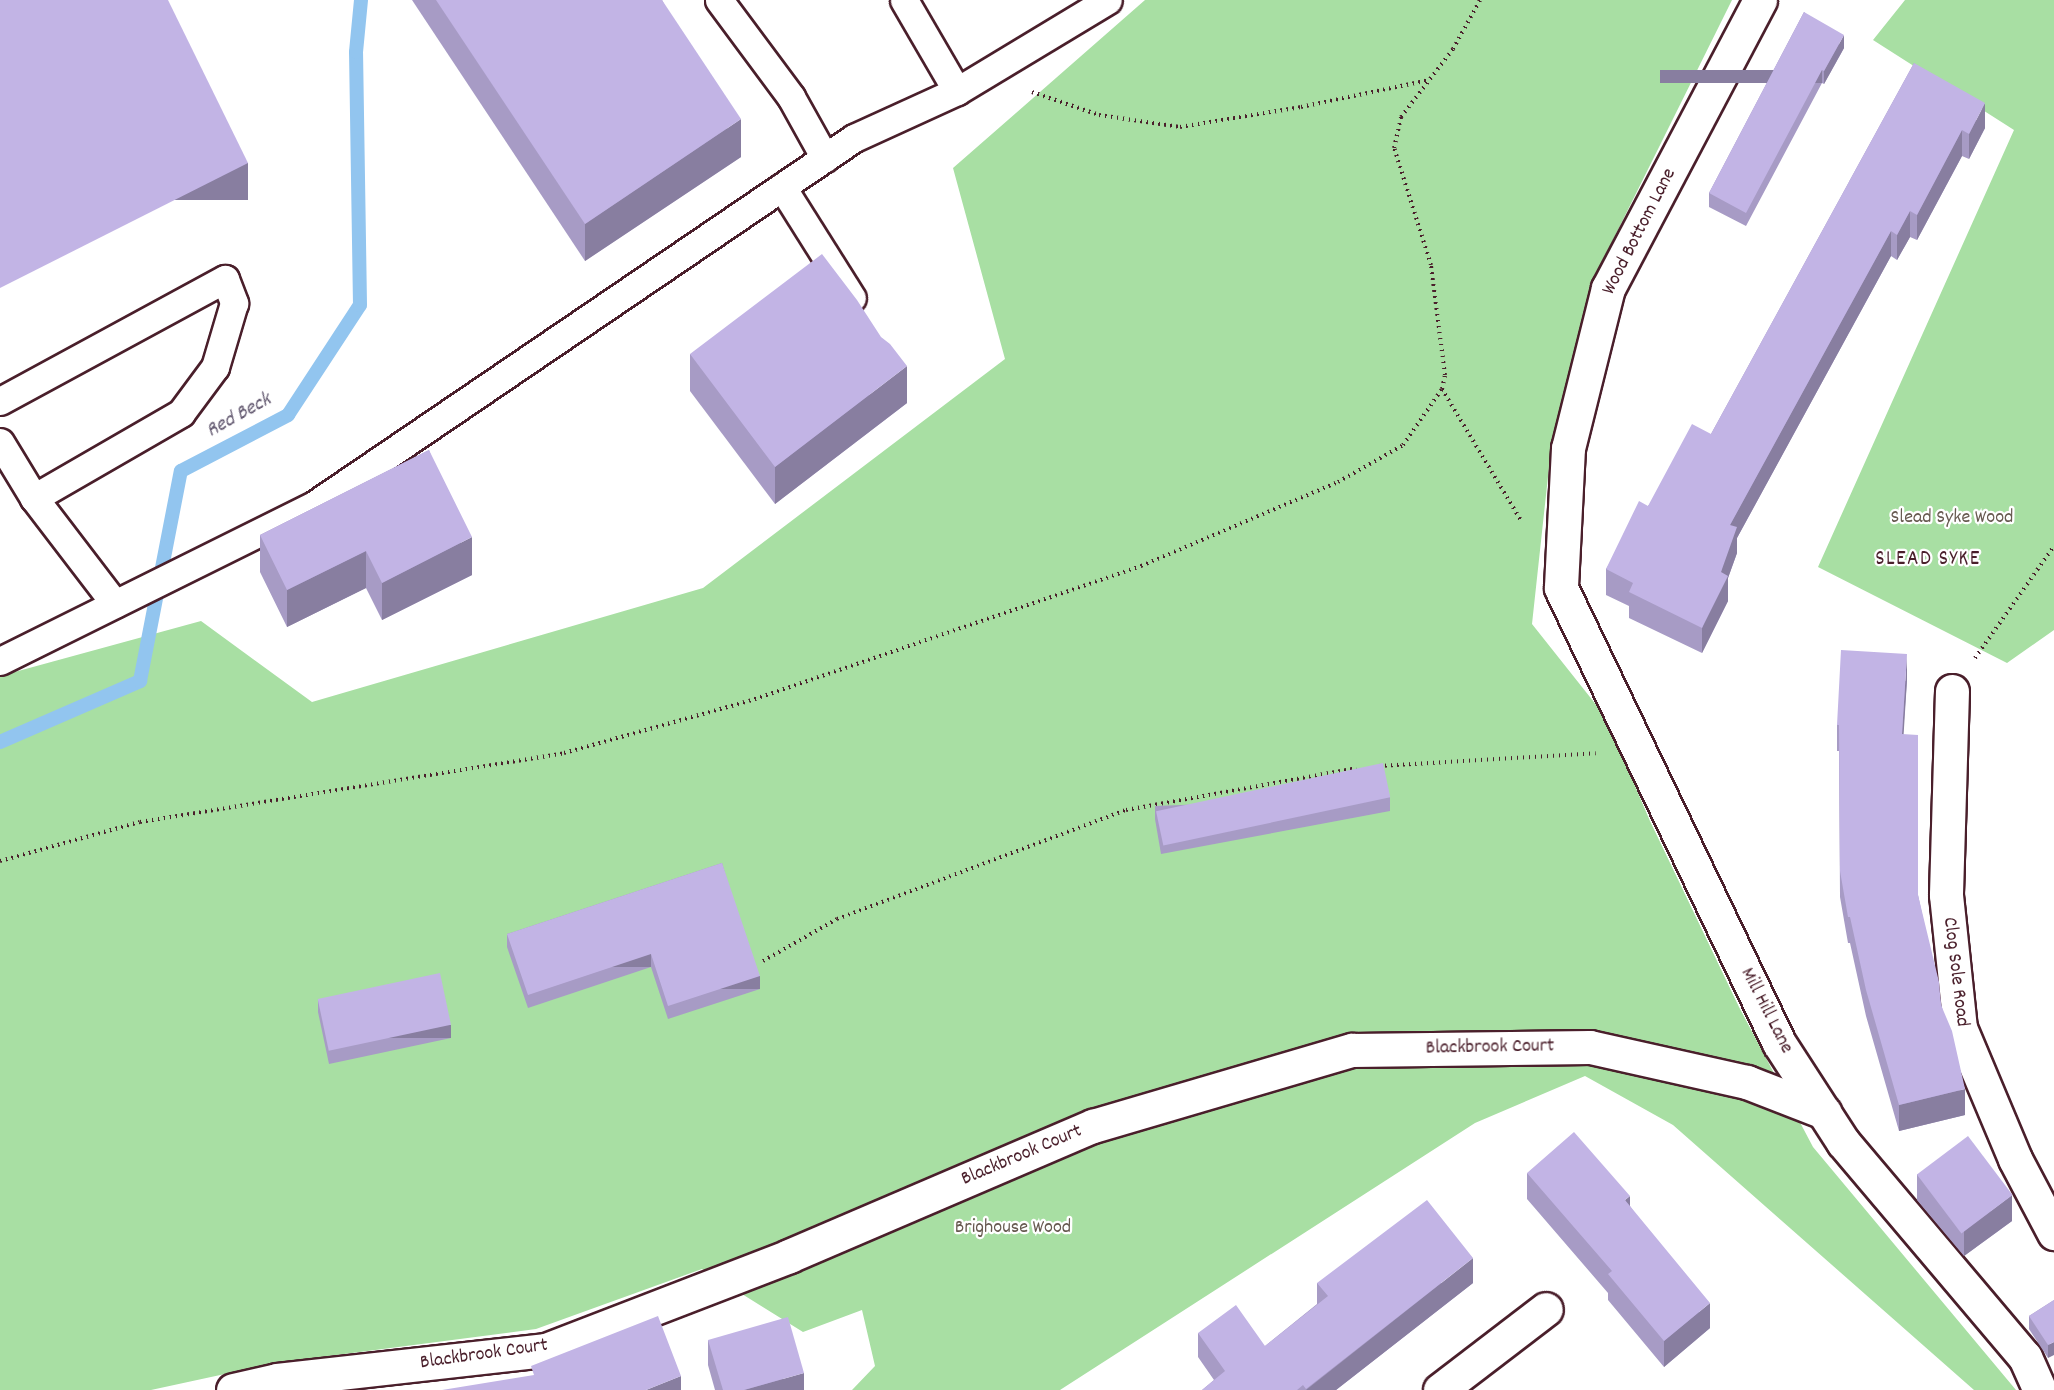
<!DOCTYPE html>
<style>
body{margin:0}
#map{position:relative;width:2054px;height:1390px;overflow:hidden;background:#fff;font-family:Dekko,sans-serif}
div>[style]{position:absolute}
.green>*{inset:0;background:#a8dfa3}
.stream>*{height:14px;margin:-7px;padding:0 7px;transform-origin:7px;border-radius:7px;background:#92c5ef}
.path>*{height:4px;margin-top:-2px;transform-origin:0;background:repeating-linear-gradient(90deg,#4a1f2b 0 1.5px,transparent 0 6px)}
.roads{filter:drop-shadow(2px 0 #4a1f2b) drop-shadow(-2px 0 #4a1f2b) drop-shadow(0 2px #4a1f2b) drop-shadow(0 -2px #4a1f2b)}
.lane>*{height:27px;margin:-13.5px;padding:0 13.5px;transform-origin:13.5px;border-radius:13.5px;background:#fff}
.street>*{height:33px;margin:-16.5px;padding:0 16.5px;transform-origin:16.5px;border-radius:16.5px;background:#fff}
.wall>*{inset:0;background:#a79bc5}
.shaded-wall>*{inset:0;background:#887ea0;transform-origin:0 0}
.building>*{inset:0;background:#c2b4e5;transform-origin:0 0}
span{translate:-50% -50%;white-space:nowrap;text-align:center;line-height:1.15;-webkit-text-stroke:4.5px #fff;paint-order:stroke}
.street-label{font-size:20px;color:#4a1f2b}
.park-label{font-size:20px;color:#66594f}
.water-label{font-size:21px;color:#635970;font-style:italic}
.neighbourhood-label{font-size:21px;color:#4a1f2b;letter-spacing:1.5px}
</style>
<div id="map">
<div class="green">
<i style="clip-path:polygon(1145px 0,1732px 0,1597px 272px,1551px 449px,1532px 624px,1605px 716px,1650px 821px,1739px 1007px,1813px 1147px,2016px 1390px,1974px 1390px,1673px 1125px,1585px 1076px,1475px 1123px,1060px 1390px,852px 1390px,875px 1366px,862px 1310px,803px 1332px,702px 1269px,536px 1329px,275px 1363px,151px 1390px,0 1390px,0 676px,201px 621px,312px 702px,703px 588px,1005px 359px,953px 168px)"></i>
<i style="clip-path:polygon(1905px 0,2054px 0,2054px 630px,2007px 663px,1818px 567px,2014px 130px,1873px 40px)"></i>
</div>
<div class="stream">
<i style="left:0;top:742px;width:153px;rotate:-23.5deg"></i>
<i style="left:140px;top:681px;width:214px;rotate:-79deg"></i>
<i style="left:181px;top:471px;width:121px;rotate:-27.6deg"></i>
<i style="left:288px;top:415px;width:131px;rotate:-56.8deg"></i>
<i style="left:360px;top:305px;width:253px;rotate:-90.9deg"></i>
<i style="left:356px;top:52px;width:52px;rotate:-84.5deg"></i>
</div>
<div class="path">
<i style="left:1032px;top:92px;width:71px;rotate:18.9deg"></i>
<i style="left:1099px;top:115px;width:82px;rotate:8.4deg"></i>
<i style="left:1180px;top:127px;width:123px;rotate:-9.4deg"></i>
<i style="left:1301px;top:107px;width:131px;rotate:-11.9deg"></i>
<i style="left:1442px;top:389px;width:155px;rotate:59deg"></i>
<i style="left:1975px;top:658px;width:137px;rotate:-54.8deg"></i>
<i style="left:1379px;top:766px;width:217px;rotate:-3.4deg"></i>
<i style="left:0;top:861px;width:145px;rotate:-15.6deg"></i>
<i style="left:140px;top:822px;width:430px;rotate:-9.2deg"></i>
<i style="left:564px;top:753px;width:192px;rotate:-15.7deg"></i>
<i style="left:749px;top:701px;width:415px;rotate:-19deg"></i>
<i style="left:1141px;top:566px;width:214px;rotate:-23.1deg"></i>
<i style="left:1338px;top:482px;width:75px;rotate:-29.6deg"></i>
<i style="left:1403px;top:445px;width:68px;rotate:-55.1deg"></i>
<i style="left:1442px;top:389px;width:14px;rotate:-78deg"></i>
<i style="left:1445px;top:375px;width:111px;rotate:-97.3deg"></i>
<i style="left:1431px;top:265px;width:123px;rotate:-107.5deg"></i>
<i style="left:1394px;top:148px;width:32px;rotate:-77deg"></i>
<i style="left:1401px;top:117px;width:86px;rotate:-52.6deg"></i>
<i style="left:1453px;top:49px;width:56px;rotate:-61.1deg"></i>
<i style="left:763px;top:961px;width:85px;rotate:-29.6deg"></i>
<i style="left:837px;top:919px;width:309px;rotate:-20.7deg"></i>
<i style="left:1126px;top:810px;width:234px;rotate:-10.3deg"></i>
</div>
<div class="roads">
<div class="lane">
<i style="left:719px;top:0;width:121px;rotate:53.4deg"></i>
<i style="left:791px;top:97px;width:70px;rotate:60.9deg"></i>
<i style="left:904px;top:0;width:105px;rotate:59.8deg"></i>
<i style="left:782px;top:187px;width:131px;rotate:57.8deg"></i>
<i style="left:0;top:401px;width:256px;rotate:-28.5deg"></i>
<i style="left:225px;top:279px;width:26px;rotate:69deg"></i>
<i style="left:234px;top:303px;width:67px;rotate:106.5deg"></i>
<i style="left:215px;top:367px;width:57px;rotate:126.5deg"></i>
<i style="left:181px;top:413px;width:170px;rotate:150deg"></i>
<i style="left:0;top:442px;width:66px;rotate:58.7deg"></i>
<i style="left:34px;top:498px;width:133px;rotate:52.6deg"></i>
<i style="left:0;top:661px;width:351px;rotate:-26.4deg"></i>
<i style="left:314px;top:505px;width:653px;rotate:-34.2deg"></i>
<i style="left:854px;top:138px;width:113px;rotate:-24.5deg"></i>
<i style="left:957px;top:91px;width:176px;rotate:-31.1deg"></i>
</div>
<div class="street">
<i style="left:1760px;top:0;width:326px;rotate:117.8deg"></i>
<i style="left:1608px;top:288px;width:165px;rotate:104deg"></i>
<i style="left:1568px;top:448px;width:140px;rotate:92.9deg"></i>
<i style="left:1561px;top:588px;width:505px;rotate:64.4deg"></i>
<i style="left:1779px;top:1043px;width:118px;rotate:57.1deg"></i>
<i style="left:1843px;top:1142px;width:282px;rotate:49.8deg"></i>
<i style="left:2025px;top:1357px;width:36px;rotate:66deg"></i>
<i style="left:1952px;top:691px;width:204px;rotate:91.7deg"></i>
<i style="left:1946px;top:895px;width:134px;rotate:84deg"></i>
<i style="left:1960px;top:1028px;width:142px;rotate:67.2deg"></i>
<i style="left:2015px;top:1159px;width:84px;rotate:62.2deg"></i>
<i style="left:233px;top:1390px;width:45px;rotate:-12.8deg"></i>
<i style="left:277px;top:1380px;width:271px;rotate:-6.4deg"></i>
<i style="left:546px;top:1350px;width:261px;rotate:-21.1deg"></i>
<i style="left:789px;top:1256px;width:331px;rotate:-23.2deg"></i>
<i style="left:1093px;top:1126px;width:270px;rotate:-16.4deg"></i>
<i style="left:1352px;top:1050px;width:238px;rotate:-0.7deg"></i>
<i style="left:1590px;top:1047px;width:161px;rotate:12.6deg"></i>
<i style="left:1747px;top:1082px;width:83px;rotate:21.3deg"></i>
<i style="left:1440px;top:1390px;width:133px;rotate:-37.4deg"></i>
</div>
</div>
<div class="wall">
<i style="clip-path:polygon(412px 0,662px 0,741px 157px,585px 261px)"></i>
<i style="clip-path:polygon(1804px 12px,1844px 48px,1824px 84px,1822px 83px,1746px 226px,1709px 207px,1709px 193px)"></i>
<i style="clip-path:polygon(1914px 63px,1985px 128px,1969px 159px,1962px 156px,1917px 240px,1910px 237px,1897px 260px,1891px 256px,1737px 538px,1737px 553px,1728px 578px,1728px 601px,1702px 653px,1629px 618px,1629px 606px,1606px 595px,1606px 569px,1648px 506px,1711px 434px)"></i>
<i style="clip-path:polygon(690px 354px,907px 403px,775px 504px,690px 391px)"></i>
<i style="clip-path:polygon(429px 450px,472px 575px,382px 620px,366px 588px,287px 627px,260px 572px,260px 535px)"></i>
<i style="clip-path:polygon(1907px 680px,1903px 734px,1918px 895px,1965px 1115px,1899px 1131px,1866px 1016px,1850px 943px,1848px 943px,1840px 897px,1839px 751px,1837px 751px,1837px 725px)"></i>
<i style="clip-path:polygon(1390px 797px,1390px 811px,1161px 854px,1155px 819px,1155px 806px)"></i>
<i style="clip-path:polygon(722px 863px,760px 989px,668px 1019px,651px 967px,528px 1008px,507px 947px,507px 934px)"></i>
<i style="clip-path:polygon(318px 999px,451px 1038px,329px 1064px,318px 1012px)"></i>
<i style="clip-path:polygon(1527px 1173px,1630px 1206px,1710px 1328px,1664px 1367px,1608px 1300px,1608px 1293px,1527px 1199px)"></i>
<i style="clip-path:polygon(1917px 1174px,2012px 1221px,1964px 1256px,1917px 1200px)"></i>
<i style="clip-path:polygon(1317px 1283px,1473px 1283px,1336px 1390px,1202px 1390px,1214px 1380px,1198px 1357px,1198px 1333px,1265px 1346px,1317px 1304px)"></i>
<i style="clip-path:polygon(2054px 1300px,2048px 1358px,2029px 1329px,2029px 1316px)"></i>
<i style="clip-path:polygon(708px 1340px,804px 1390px,715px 1390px,708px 1365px)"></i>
</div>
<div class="shaded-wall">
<i style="clip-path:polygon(1844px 35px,1844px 48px,1824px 84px,1824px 71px)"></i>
<i style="left:1822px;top:70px;width:13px;height:162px;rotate:90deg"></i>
<i style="clip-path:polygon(1985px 103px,1985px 128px,1969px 159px,1969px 134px)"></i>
<i style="clip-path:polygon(741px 119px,741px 157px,585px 261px,585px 224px)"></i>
<i style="clip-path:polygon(1962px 130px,1962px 156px,1917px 240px,1917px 215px)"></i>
<i style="left:248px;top:163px;width:37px;height:278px;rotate:90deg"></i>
<i style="clip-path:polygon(1910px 211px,1910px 237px,1897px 260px,1897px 235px)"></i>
<i style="clip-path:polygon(1891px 231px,1891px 256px,1737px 538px,1737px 553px,1728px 578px,1728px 601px,1702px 653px,1702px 628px,1721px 572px,1730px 525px)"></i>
<i style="clip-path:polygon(907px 366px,907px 403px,775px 504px,775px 467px)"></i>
<i style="clip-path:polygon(472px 537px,472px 575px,382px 620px,382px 583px)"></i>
<i style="clip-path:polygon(366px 551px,366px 588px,287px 627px,287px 590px)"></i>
<i style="clip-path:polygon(1907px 654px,1907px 680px,1902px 760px,1902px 734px)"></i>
<i style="left:651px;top:954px;width:13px;height:130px;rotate:90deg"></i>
<i style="left:760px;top:976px;width:13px;height:97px;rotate:90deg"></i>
<i style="left:451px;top:1025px;width:13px;height:125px;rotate:90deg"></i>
<i style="clip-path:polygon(1965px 1089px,1965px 1115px,1899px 1131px,1899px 1105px)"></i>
<i style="clip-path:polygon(2012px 1195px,2012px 1221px,1964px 1256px,1964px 1231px)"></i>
<i style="clip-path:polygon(1630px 1196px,1630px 1222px,1625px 1200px)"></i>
<i style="clip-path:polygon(1473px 1258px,1473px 1283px,1336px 1390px,1306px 1390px)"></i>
<i style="clip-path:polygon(1710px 1303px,1710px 1328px,1664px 1367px,1664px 1341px)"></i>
<i style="clip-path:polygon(2054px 1342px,2054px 1355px,2048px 1358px,2048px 1345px)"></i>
<i style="clip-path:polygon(804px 1373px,804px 1390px,744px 1390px)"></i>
<i style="clip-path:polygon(681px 1376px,681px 1390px,646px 1390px)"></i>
</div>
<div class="building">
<i style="clip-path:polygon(0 0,168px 0,248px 163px,0 288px)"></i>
<i style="clip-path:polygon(436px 0,662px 0,741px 119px,585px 224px)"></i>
<i style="clip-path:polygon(1804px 12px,1844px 35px,1824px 71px,1822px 70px,1746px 213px,1709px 193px)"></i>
<i style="clip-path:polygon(1914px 63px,1985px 103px,1969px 134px,1962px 130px,1917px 215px,1910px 211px,1897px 235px,1891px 231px,1730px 525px,1737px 527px,1721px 572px,1728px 576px,1702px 628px,1629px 592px,1633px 583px,1606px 569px,1639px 501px,1648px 506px,1692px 424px,1711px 434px)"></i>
<i style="clip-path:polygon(822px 254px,857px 300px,881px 337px,890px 344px,907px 366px,775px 467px,690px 354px)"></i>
<i style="clip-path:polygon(429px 450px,472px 537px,382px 583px,366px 551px,287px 590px,260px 535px)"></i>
<i style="clip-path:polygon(1841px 650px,1907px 654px,1902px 734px,1918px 735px,1918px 895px,1939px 982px,1941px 1005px,1952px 1031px,1965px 1089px,1899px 1105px,1866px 990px,1850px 917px,1848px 917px,1840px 871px,1839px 725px,1837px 725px)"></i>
<i style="left:1383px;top:763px;width:35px;height:232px;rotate:78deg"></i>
<i style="clip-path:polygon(722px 863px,760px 976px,668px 1006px,651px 954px,528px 995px,507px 934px)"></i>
<i style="left:440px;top:973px;width:53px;height:125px;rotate:78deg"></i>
<i style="clip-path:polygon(1574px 1132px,1630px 1196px,1625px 1200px,1710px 1303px,1664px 1341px,1608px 1274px,1612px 1271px,1527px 1173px)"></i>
<i style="left:1968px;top:1136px;width:74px;height:64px;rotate:53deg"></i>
<i style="clip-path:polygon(1427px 1200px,1473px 1258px,1306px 1389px,1303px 1385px,1297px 1390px,1202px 1390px,1225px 1371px,1198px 1333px,1236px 1305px,1265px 1346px,1328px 1296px,1317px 1283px)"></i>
<i style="clip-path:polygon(2054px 1300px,2054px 1342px,2048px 1345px,2029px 1316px)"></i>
<i style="clip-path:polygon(658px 1316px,681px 1376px,646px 1390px,442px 1390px,534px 1375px,531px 1366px)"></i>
<i style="clip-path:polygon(788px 1317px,804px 1373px,744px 1390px,723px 1390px,708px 1340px)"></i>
</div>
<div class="street-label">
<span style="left:1640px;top:232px;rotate:-63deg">Wood Bottom Lane</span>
<span style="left:1955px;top:972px;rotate:83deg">Clog Sole Road</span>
<span style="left:1766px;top:1011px;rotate:63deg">Mill Hill Lane</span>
<span style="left:1490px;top:1048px;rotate:-1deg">Blackbrook Court</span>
<span style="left:1022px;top:1156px;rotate:-23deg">Blackbrook Court</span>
<span style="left:484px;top:1355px;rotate:-8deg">Blackbrook Court</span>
</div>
<div class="park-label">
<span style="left:1952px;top:518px">Slead Syke Wood</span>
<span style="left:1013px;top:1228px">Brighouse Wood</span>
</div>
<div class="water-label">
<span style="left:239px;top:416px;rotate:-29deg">Red Beck</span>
</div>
<div class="neighbourhood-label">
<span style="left:1928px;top:560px">SLEAD SYKE</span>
</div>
</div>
